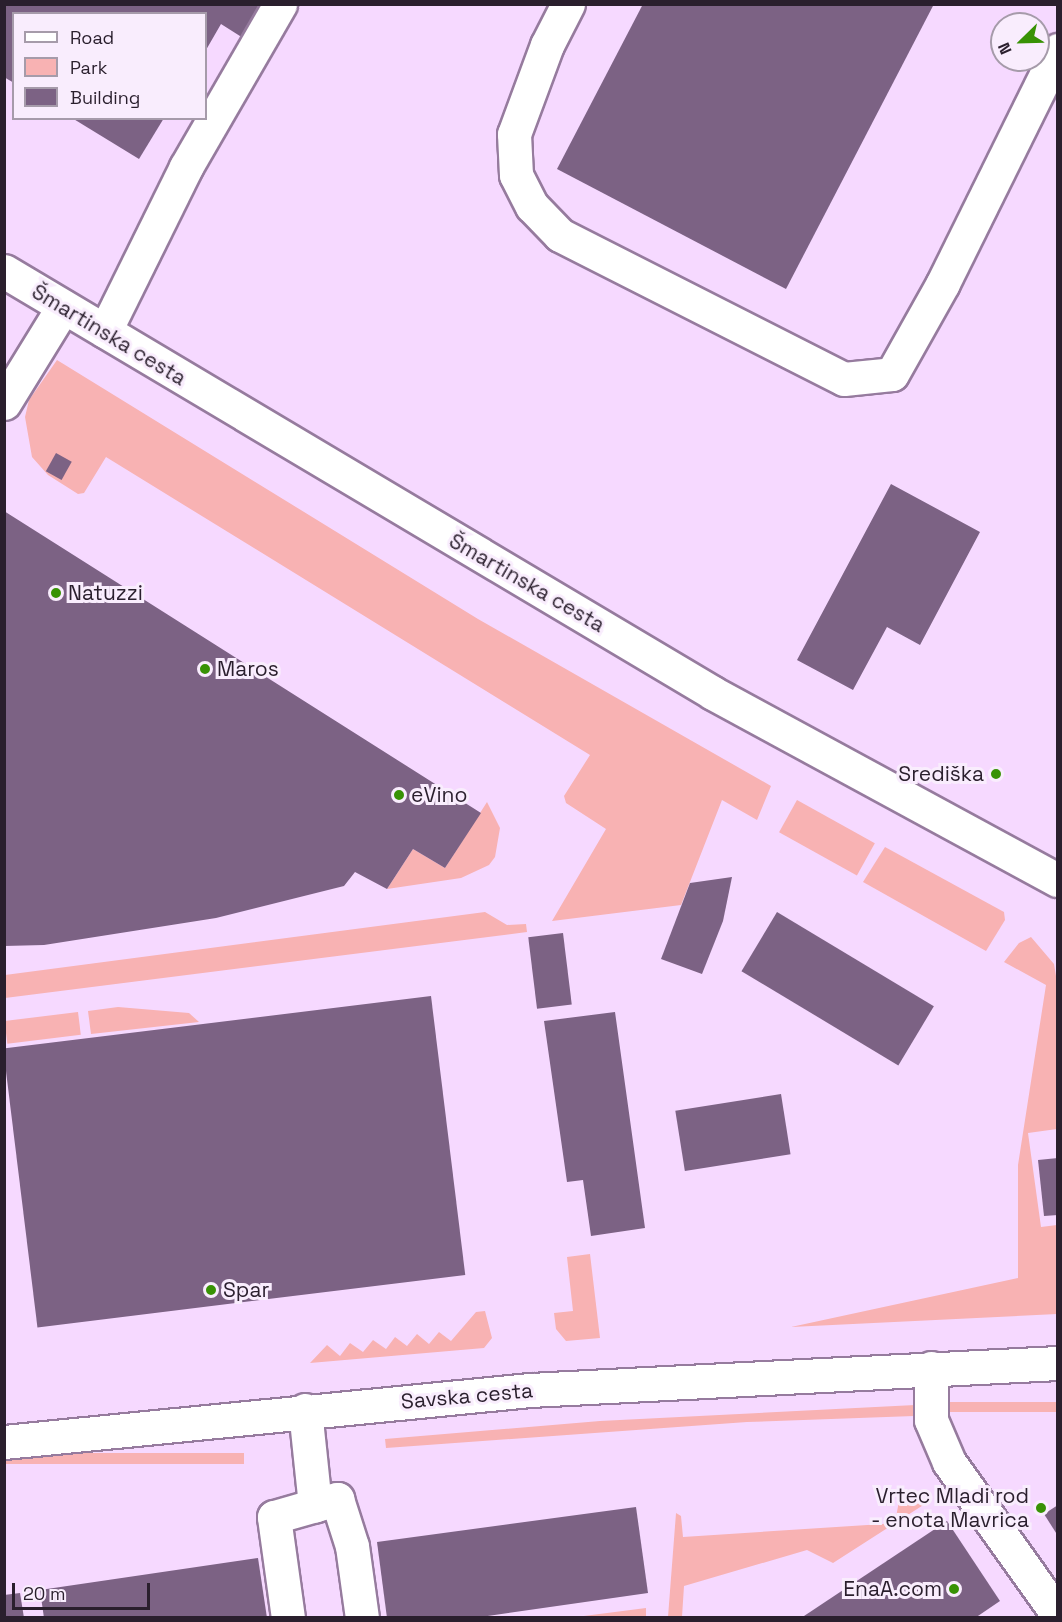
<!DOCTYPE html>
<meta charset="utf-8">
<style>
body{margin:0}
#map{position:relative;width:1062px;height:1622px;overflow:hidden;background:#f6d9ff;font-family:"Space Grotesk",sans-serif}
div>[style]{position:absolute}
.green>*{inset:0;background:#f8b2b3;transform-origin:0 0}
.building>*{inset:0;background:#7c6284;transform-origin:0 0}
.roads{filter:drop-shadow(2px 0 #967b9e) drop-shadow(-2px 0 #967b9e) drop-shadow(0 2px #967b9e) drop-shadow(0 -2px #967b9e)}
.minor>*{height:33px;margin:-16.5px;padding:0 16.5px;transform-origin:16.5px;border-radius:16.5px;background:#fff}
.major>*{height:33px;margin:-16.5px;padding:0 16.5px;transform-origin:16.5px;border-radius:16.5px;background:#fff}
.dots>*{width:16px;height:16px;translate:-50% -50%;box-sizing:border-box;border:3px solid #f9edfd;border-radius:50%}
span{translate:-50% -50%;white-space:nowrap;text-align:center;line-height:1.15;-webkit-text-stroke:6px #f9edfd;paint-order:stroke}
.street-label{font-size:21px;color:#2a1f2d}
.poi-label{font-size:21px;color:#2a1f2d}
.left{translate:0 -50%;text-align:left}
.right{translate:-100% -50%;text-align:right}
.frame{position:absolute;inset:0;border:6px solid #2a1f2d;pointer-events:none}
.legend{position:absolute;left:12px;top:12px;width:195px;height:108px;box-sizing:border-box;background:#f9edfd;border:2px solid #a69baa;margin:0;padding:8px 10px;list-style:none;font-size:18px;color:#2a1f2d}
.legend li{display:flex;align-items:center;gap:12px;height:30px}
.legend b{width:30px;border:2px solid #a69baa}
.north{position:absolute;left:990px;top:12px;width:60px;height:60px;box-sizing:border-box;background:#f9edfd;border:2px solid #a69baa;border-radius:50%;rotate:247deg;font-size:16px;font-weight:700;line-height:24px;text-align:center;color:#2a1f2d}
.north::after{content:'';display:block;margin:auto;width:21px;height:27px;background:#389205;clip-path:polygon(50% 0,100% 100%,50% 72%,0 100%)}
.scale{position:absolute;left:12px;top:1583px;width:138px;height:27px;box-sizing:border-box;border:3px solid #2a1f2d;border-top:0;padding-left:8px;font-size:18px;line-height:21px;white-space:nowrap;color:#2a1f2d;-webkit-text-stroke:4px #f9edfd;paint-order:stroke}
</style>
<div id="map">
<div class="green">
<i style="clip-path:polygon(57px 360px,478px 619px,771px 786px,757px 820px,722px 800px,681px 905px,552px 921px,606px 829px,566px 803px,564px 796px,590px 755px,106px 457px,84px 493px,78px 494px,48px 475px,32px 457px,25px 417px,29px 400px)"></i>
<i style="left:797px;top:800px;width:89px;height:37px;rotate:29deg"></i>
<i style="clip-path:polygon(487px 802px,500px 828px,495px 857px,489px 865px,461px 878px,387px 889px,413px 849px,445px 868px)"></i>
<i style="clip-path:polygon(885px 847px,1004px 912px,1005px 920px,986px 951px,863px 882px)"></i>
<i style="clip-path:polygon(485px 912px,507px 925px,526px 924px,527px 932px,5px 998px,5px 975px)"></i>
<i style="clip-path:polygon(1031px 937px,1054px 964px,1057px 982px,1057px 1129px,1028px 1133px,1041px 1227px,1057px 1225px,1057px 1314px,791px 1327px,1018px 1278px,1018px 1165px,1046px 985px,1004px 962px,1019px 943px)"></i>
<i style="clip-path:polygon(118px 1007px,189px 1013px,199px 1022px,91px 1034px,88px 1011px)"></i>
<i style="left:78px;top:1012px;width:23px;height:74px;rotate:83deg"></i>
<i style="clip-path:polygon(590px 1254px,600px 1338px,566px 1341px,556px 1329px,554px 1313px,573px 1311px,567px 1257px)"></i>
<i style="clip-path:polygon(485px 1311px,492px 1338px,484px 1348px,310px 1363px,327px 1345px,340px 1356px,350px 1343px,363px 1352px,373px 1340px,386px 1349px,395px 1337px,407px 1346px,417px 1334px,429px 1344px,439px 1332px,451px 1341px,476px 1312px)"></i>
<i style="left:1057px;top:1402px;width:10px;height:109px;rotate:90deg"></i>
<i style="clip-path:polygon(915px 1405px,914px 1416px,747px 1422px,386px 1448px,385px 1439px,600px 1421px)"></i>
<i style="left:244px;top:1453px;width:11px;height:240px;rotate:90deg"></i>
<i style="clip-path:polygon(916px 1492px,928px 1502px,833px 1563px,807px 1550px,684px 1586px,682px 1617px,668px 1617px,676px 1513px,681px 1516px,683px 1537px,883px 1524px,896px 1517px,900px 1496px)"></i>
<i style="clip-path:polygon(646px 1608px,646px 1617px,576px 1617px)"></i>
</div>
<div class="building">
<i style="clip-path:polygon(4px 4px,275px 4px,251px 43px,221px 24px,206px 50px,206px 14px,14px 14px,14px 83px,4px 77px)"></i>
<i style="clip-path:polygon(643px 4px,934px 4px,786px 289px,557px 169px)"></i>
<i style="clip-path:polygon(72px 118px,164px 118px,139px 159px)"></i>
<i style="left:56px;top:453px;width:18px;height:21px;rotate:29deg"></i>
<i style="clip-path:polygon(891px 484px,980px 532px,920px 645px,887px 627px,853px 690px,797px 660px)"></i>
<i style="clip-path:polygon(4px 511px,481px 813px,445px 868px,413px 849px,387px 889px,355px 872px,344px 886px,216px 918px,44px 945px,4px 946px)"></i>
<i style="clip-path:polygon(732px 877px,723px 921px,702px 974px,661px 959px,690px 883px)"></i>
<i style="left:777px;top:912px;width:183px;height:69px;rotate:31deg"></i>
<i style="left:563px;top:933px;width:72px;height:35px;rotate:83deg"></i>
<i style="left:431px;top:996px;width:281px;height:431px;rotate:83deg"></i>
<i style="clip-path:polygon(615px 1012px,645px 1228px,591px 1236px,583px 1180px,567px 1182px,544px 1021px)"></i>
<i style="left:781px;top:1094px;width:61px;height:107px;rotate:81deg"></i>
<i style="clip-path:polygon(1058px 1158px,1058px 1215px,1044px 1216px,1038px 1160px)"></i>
<i style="clip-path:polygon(1058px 1505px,1058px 1536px,1044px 1514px)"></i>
<i style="clip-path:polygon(636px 1507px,648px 1593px,474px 1618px,387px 1618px,377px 1542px)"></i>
<i style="clip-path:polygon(947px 1521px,1000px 1601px,975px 1618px,801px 1618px)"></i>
<i style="clip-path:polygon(258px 1558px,267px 1618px,44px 1618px,40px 1590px)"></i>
<i style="clip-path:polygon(20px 1593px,24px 1618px,4px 1618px,4px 1595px)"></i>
</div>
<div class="roads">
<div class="minor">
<i style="left:568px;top:4px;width:46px;rotate:117.1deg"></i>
<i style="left:547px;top:45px;width:95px;rotate:110.3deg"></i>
<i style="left:514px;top:134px;width:41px;rotate:87.2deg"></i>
<i style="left:516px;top:175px;width:35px;rotate:63deg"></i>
<i style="left:532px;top:206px;width:40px;rotate:46deg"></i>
<i style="left:560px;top:235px;width:318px;rotate:26.9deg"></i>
<i style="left:844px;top:379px;width:48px;rotate:-5.9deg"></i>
<i style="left:892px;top:374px;width:104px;rotate:-60.7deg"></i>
<i style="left:943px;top:283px;width:260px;rotate:-63.7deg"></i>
<i style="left:105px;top:331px;width:183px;rotate:-63.7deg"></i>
<i style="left:186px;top:167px;width:188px;rotate:-60deg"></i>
<i style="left:4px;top:403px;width:113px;rotate:-58.4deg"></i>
<i style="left:931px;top:1368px;width:52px;rotate:90deg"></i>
<i style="left:931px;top:1420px;width:46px;rotate:66.8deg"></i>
<i style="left:949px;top:1462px;width:188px;rotate:54.5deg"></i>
<i style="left:305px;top:1410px;width:96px;rotate:84deg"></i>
<i style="left:4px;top:1442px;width:529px;rotate:-5.65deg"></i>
<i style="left:530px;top:1390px;width:529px;rotate:-2.93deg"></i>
<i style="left:288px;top:1618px;width:102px;rotate:-97.9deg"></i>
<i style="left:274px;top:1517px;width:66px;rotate:-15.9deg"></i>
<i style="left:337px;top:1499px;width:49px;rotate:72.3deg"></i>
<i style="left:352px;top:1546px;width:73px;rotate:82.1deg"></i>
</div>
<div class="major">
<i style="left:4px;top:271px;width:825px;rotate:30.76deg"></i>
<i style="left:713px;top:693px;width:392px;rotate:28.5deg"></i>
</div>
</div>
<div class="dots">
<i style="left:56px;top:593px;background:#389205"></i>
<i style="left:205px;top:669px;background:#389205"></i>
<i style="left:996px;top:774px;background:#389205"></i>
<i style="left:399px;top:795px;background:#389205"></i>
<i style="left:211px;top:1290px;background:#389205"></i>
<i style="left:1041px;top:1508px;background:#389205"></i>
<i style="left:954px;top:1589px;background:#389205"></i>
</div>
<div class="street-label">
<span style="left:109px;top:335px;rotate:31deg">Šmartinska cesta</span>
<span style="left:527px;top:583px;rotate:30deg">Šmartinska cesta</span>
<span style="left:467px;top:1396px;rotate:-5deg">Savska cesta</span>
</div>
<div class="poi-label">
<span class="left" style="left:68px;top:593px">Natuzzi</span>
<span class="left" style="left:217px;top:669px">Maros</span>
<span class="right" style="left:984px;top:774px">Središka</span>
<span class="left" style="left:411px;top:795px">eVino</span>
<span class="left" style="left:223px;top:1290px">Spar</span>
<span class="right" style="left:1029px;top:1508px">Vrtec Mladi rod<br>- enota Mavrica</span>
<span class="right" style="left:942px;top:1589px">EnaA.com</span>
</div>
<div class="frame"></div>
<ul class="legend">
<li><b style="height:8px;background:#fff"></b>Road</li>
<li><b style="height:16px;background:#f8b2b3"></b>Park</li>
<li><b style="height:16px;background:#7c6284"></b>Building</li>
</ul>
<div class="north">N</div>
<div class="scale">20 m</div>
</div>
